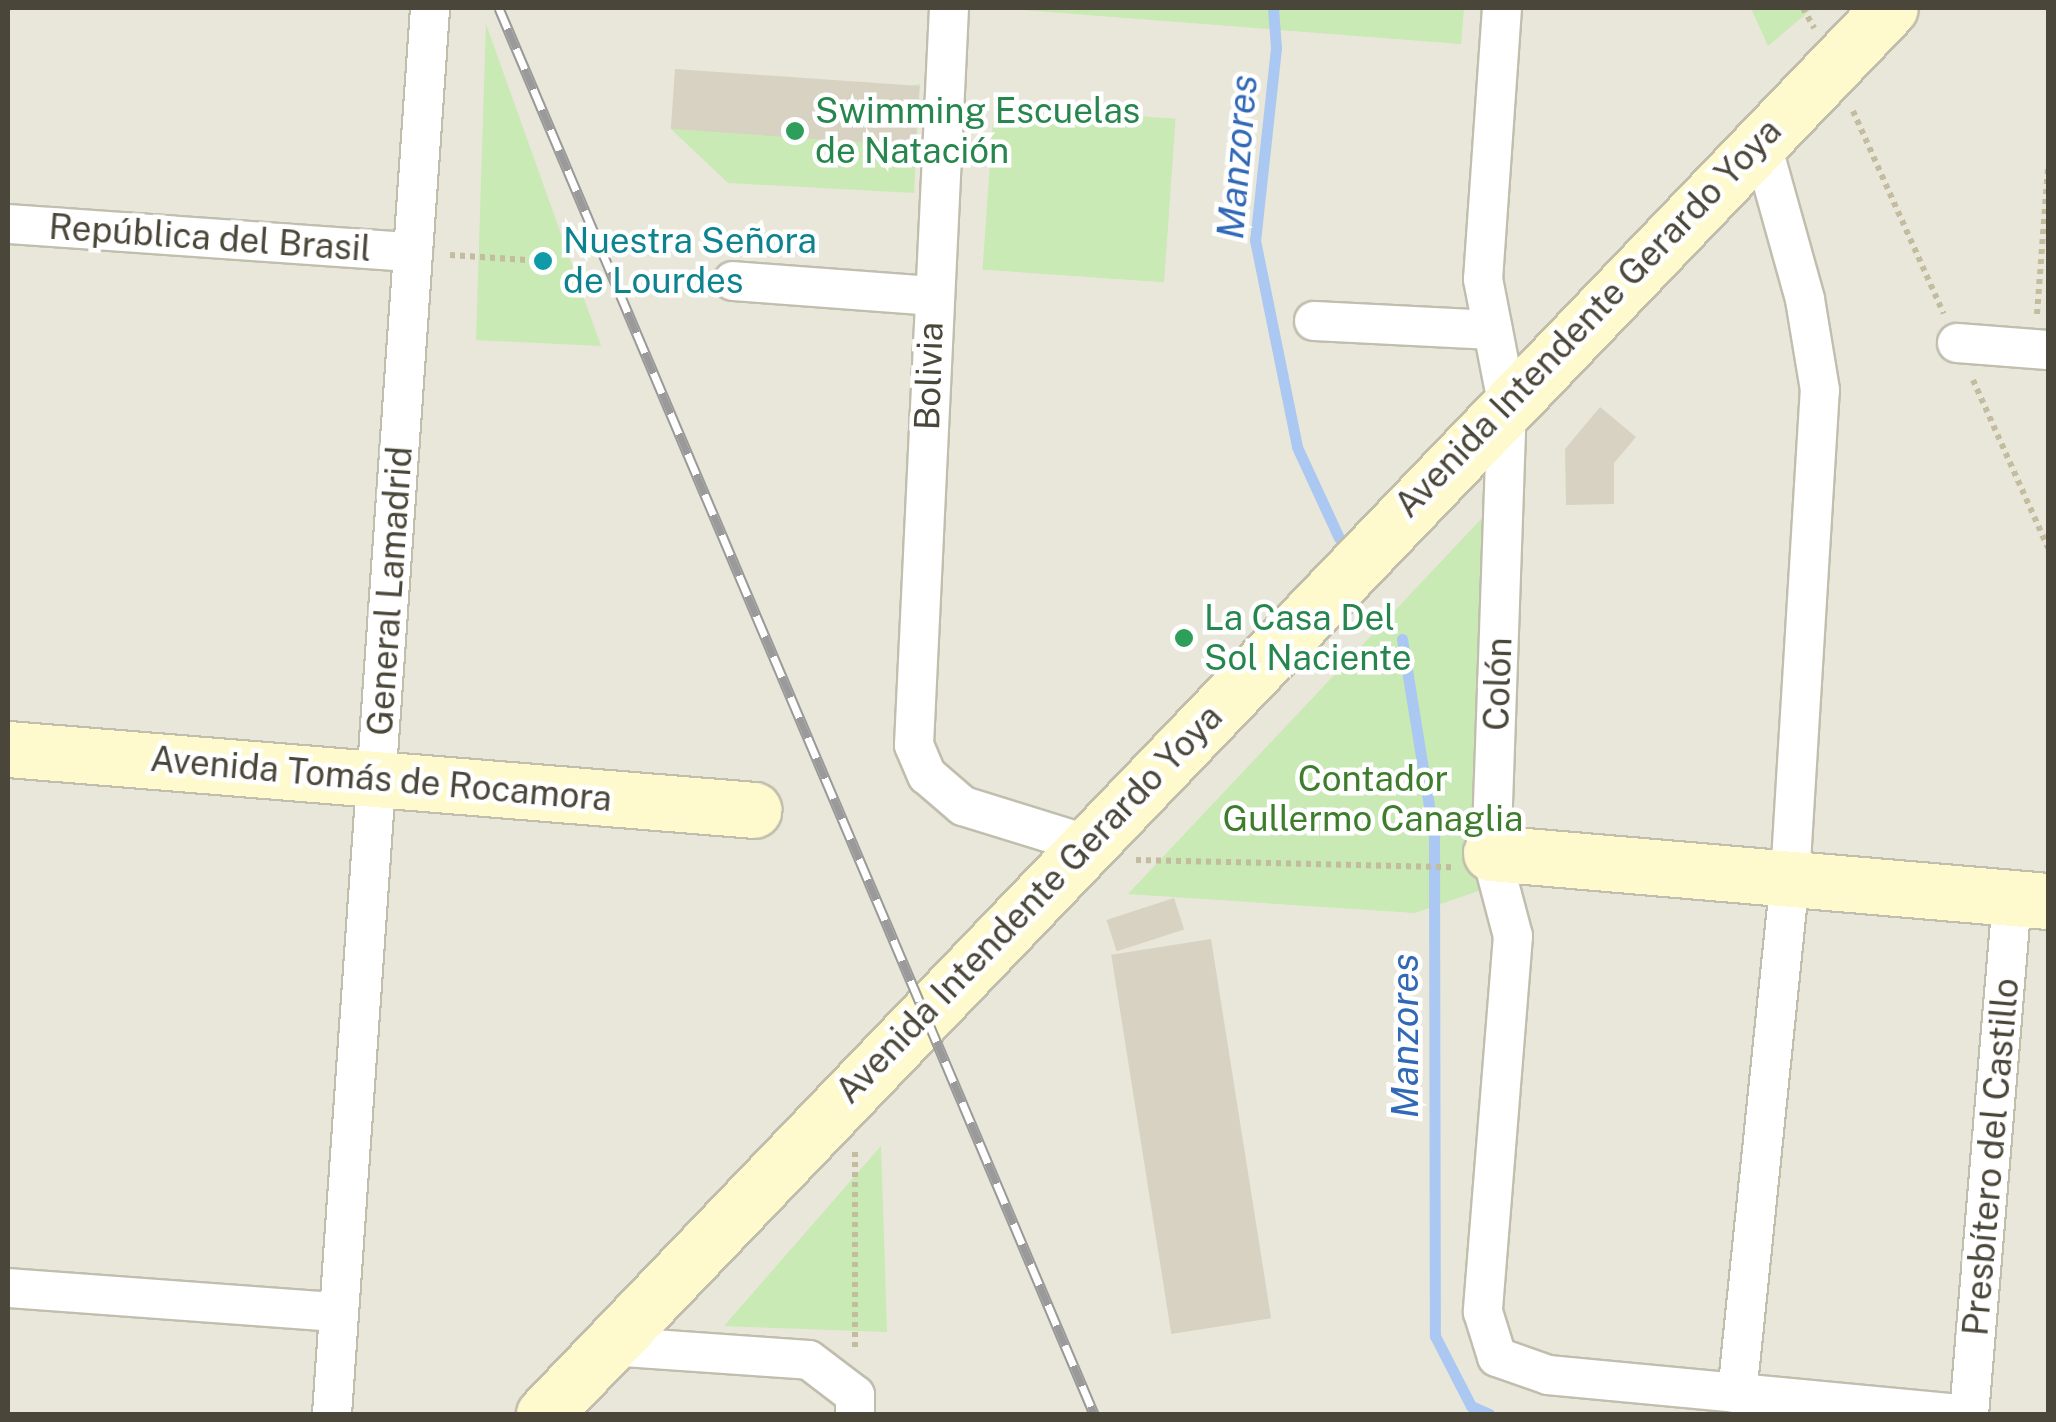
<!DOCTYPE html>
<meta charset="utf-8">
<style>
body{margin:0}
#map{position:relative;width:2056px;height:1422px;overflow:hidden;background:#f6f4ec;font-family:"Public Sans",sans-serif}
div>[style]{position:absolute}
.residential>*{inset:0;background:#e9e7da;transform-origin:0 0}
.green>*{inset:0;background:#c9e9b5;transform-origin:0 0}
.stream>*{height:11px;margin:-5.5px;padding:0 5.5px;transform-origin:5.5px;border-radius:5.5px;background:#aac8f1}
.building>*{inset:0;background:#d7d2c1;transform-origin:0 0}
.path>*{height:6px;margin-top:-3px;transform-origin:0;background:repeating-linear-gradient(90deg,#c3bc9f 0 5px,transparent 0 10px)}
.roads{filter:drop-shadow(2px 0 #c1beae) drop-shadow(-2px 0 #c1beae) drop-shadow(0 2px #c1beae) drop-shadow(0 -2px #c1beae)}
.street>*{height:38px;margin:-19px;padding:0 19px;transform-origin:19px;border-radius:19px;background:#fff}
.secondary>*{height:55px;margin:-27.5px;padding:0 27.5px;transform-origin:27.5px;border-radius:27.5px;background:#fefacd}
.rail>*{height:11px;margin-top:-5.5px;transform-origin:0;background:repeating-linear-gradient(90deg,#fff 0 22px,#9a9a9a 0 44px);box-sizing:border-box;border-block:2px solid #9a9a9a}
.dots>*{width:28px;height:28px;translate:-50% -50%;box-sizing:border-box;border:5px solid #fff;border-radius:50%}
span{translate:-50% -50%;white-space:nowrap;text-align:center;line-height:1.15;-webkit-text-stroke:9px #fff;paint-order:stroke}
.leisure-label{font-size:35px;color:#27864d}
.left{translate:0 -50%;text-align:left}
.street-label{font-size:35px;color:#4a4639}
.culture-label{font-size:35px;color:#0d838f}
.park-label{font-size:35px;color:#3d7d2b}
.water-label{font-size:38px;color:#3169b7;font-style:italic}
.frame{position:absolute;inset:0;border:10px solid #4a4639;pointer-events:none}
</style>
<div id="map">
<div class="residential">
<i style="left:8px;top:8px;width:2040px;height:1406px"></i>
</div>
<div class="green">
<i style="clip-path:polygon(997px 8px,1464px 8px,1461px 44px)"></i>
<i style="clip-path:polygon(1751px 8px,1813px 8px,1768px 46px)"></i>
<i style="clip-path:polygon(486px 24px,601px 346px,476px 340px)"></i>
<i style="clip-path:polygon(920px 84px,914px 193px,728px 183px,671px 129px)"></i>
<i style="left:994px;top:106px;width:182px;height:164px;rotate:4deg"></i>
<i style="clip-path:polygon(1499px 500px,1481px 890px,1415px 913px,1128px 894px)"></i>
<i style="clip-path:polygon(881px 1146px,887px 1332px,724px 1326px)"></i>
</div>
<div class="stream">
<i style="left:1273px;top:8px;width:40px;rotate:85.7deg"></i>
<i style="left:1276px;top:48px;width:193px;rotate:96.2deg"></i>
<i style="left:1255px;top:240px;width:211px;rotate:78.5deg"></i>
<i style="left:1297px;top:447px;width:100px;rotate:65.2deg"></i>
<i style="left:1402px;top:639px;width:201px;rotate:80.8deg"></i>
<i style="left:1434px;top:837px;width:499px;rotate:89.9deg"></i>
<i style="left:1435px;top:1336px;width:79px;rotate:62.8deg"></i>
<i style="left:1471px;top:1406px;width:20px;rotate:24deg"></i>
</div>
<div class="building">
<i style="left:675px;top:69px;width:245px;height:60px;rotate:4deg"></i>
<i style="clip-path:polygon(1600px 407px,1636px 437px,1614px 463px,1614px 504px,1566px 505px,1565px 449px)"></i>
<i style="left:1174px;top:898px;width:33px;height:71px;rotate:72deg"></i>
<i style="left:1211px;top:939px;width:384px;height:101px;rotate:81deg"></i>
</div>
<div class="path">
<i style="left:1803px;top:8px;width:23px;rotate:61deg"></i>
<i style="left:1853px;top:111px;width:222px;rotate:65.9deg"></i>
<i style="left:450px;top:255px;width:93px;rotate:3.7deg"></i>
<i style="left:2037px;top:314px;width:148px;rotate:-85.7deg"></i>
<i style="left:1973px;top:380px;width:184px;rotate:65.9deg"></i>
<i style="left:1136px;top:860px;width:317px;rotate:1.3deg"></i>
<i style="left:855px;top:1152px;width:197px;rotate:90deg"></i>
</div>
<div class="roads">
<div class="street">
<i style="left:949px;top:8px;width:738px;rotate:92.72deg"></i>
<i style="left:914px;top:745px;width:33px;rotate:67deg"></i>
<i style="left:927px;top:775px;width:48px;rotate:40.7deg"></i>
<i style="left:963px;top:806px;width:129px;rotate:17.2deg"></i>
<i style="left:1502px;top:8px;width:272px;rotate:94deg"></i>
<i style="left:1483px;top:279px;width:126px;rotate:79deg"></i>
<i style="left:1507px;top:403px;width:450px;rotate:92deg"></i>
<i style="left:1491px;top:853px;width:86px;rotate:75.2deg"></i>
<i style="left:1513px;top:936px;width:377px;rotate:94.6deg"></i>
<i style="left:1483px;top:1312px;width:47px;rotate:72.7deg"></i>
<i style="left:1497px;top:1357px;width:54px;rotate:19.4deg"></i>
<i style="left:1548px;top:1375px;width:413px;rotate:5.4deg"></i>
<i style="left:8px;top:224px;width:406px;rotate:4deg"></i>
<i style="left:733px;top:281px;width:200px;rotate:4.3deg"></i>
<i style="left:1314px;top:321px;width:179px;rotate:2.9deg"></i>
<i style="left:1957px;top:343px;width:91px;rotate:4.4deg"></i>
<i style="left:8px;top:1288px;width:331px;rotate:4.2deg"></i>
<i style="left:610px;top:1346px;width:199px;rotate:4deg"></i>
<i style="left:809px;top:1360px;width:58px;rotate:37.3deg"></i>
<i style="left:855px;top:1395px;width:19px;rotate:90deg"></i>
<i style="left:1737px;top:1394px;width:519px;rotate:-84.14deg"></i>
<i style="left:1790px;top:878px;width:489px;rotate:-86.5deg"></i>
<i style="left:1820px;top:390px;width:92px;rotate:-99.4deg"></i>
<i style="left:1805px;top:299px;width:167px;rotate:-105.6deg"></i>
<i style="left:332px;top:1414px;width:1409px;rotate:-86.01deg"></i>
<i style="left:1969px;top:1414px;width:517px;rotate:-85.23deg"></i>
</div>
<div class="secondary">
<i style="left:8px;top:749px;width:748px;rotate:4.67deg"></i>
<i style="left:1491px;top:853px;width:559px;rotate:4.93deg"></i>
<i style="left:544px;top:1414px;width:1946px;rotate:-46.25deg"></i>
</div>
</div>
<div class="rail">
<i style="left:499px;top:8px;width:1527px;rotate:67.06deg"></i>
</div>
<div class="dots">
<i style="left:795px;top:131px;background:#2e9e5b"></i>
<i style="left:543px;top:261px;background:#0f9aa8"></i>
<i style="left:1184px;top:638px;background:#2e9e5b"></i>
</div>
<div class="leisure-label">
<span class="left" style="left:815px;top:131px">Swimming Escuelas<br>de Natación</span>
<span class="left" style="left:1204px;top:638px">La Casa Del<br>Sol Naciente</span>
</div>
<div class="street-label">
<span style="left:210px;top:238px;rotate:4deg">República del Brasil</span>
<span style="left:1588px;top:318px;rotate:-46deg">Avenida Intendente Gerardo Yoya</span>
<span style="left:929px;top:376px;rotate:-88deg">Bolivia</span>
<span style="left:390px;top:591px;rotate:-86deg">General Lamadrid</span>
<span style="left:1498px;top:684px;rotate:-88deg">Colón</span>
<span style="left:381px;top:779px;rotate:5deg">Avenida Tomás de Rocamora</span>
<span style="left:1029px;top:904px;rotate:-46deg">Avenida Intendente Gerardo Yoya</span>
<span style="left:1991px;top:1157px;rotate:-85deg">Presbítero del Castillo</span>
</div>
<div class="culture-label">
<span class="left" style="left:563px;top:261px">Nuestra Señora<br>de Lourdes</span>
</div>
<div class="park-label">
<span style="left:1373px;top:799px">Contador<br>Gullermo Canaglia</span>
</div>
<div class="water-label">
<span style="left:1237px;top:157px;rotate:-85deg">Manzores</span>
<span style="left:1405px;top:1036px;rotate:-90deg">Manzores</span>
</div>
<div class="frame"></div>
</div>
